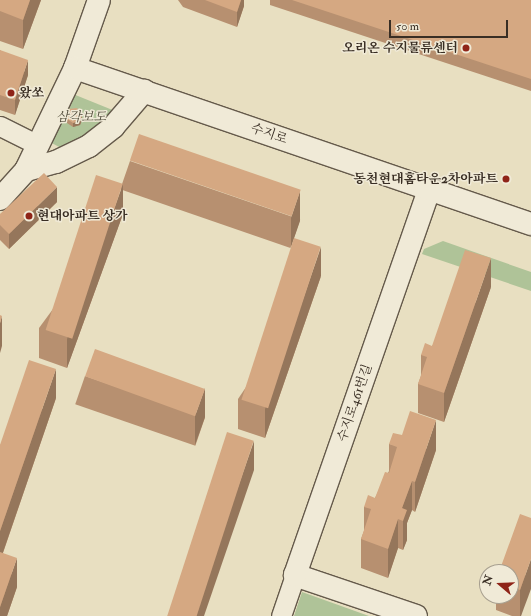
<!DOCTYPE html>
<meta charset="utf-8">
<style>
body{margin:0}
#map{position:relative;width:531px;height:616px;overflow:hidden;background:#e8dfc1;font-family:"IM FELL Double Pica","Noto Serif KR",serif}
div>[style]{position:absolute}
.green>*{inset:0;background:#afc398}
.roads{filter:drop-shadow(1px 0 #655a4b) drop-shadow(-1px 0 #655a4b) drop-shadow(0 1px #655a4b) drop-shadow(0 -1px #655a4b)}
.minor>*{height:19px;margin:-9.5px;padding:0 9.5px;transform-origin:9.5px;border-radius:9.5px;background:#f0ead7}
.tertiary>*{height:22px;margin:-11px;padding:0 11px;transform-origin:11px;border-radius:11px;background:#f0ead7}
.secondary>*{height:22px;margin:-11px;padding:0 11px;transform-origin:11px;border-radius:11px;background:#f0ead7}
.wall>*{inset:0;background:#b79070;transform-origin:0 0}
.shaded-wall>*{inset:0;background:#95765b}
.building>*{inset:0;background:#d5a882;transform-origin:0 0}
.dots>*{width:11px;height:11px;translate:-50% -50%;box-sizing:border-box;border:2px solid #f0ead7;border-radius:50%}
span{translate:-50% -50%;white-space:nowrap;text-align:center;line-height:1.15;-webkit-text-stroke:3px #f0ead7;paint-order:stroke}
.poi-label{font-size:13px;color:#392e24;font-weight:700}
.right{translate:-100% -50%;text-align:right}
.left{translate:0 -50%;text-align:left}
.park-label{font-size:13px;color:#514c3b;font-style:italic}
.street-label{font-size:13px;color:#392e24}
.north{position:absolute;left:479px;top:564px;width:40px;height:40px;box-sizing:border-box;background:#f0ead7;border:1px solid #a79f8f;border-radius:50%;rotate:289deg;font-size:11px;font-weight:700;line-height:16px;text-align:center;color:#392e24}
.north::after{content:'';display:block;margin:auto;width:14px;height:18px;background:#8f2418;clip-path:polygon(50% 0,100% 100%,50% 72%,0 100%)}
.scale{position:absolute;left:389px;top:20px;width:119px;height:18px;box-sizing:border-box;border:2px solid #392e24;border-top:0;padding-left:5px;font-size:12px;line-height:14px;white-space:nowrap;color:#392e24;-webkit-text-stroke:3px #f0ead7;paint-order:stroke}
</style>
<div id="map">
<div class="green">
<i style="clip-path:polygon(73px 94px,115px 111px,101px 127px,61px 148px,48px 141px)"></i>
<i style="clip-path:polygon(443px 241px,531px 272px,531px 291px,422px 254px,424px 249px)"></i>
<i style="clip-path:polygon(302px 592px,369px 616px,294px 616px)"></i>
</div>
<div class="roads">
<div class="minor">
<i style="left:0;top:126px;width:42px;rotate:26.6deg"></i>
<i style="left:281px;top:616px;width:43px;rotate:-71.1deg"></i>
</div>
<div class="tertiary">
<i style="left:26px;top:170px;width:31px;rotate:-15deg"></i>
<i style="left:56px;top:162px;width:37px;rotate:-26deg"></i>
<i style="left:89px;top:146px;width:31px;rotate:-38deg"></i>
<i style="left:113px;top:127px;width:48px;rotate:-49.3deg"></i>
<i style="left:0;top:199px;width:39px;rotate:-48deg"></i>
<i style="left:26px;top:170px;width:113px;rotate:-64.3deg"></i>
<i style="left:416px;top:616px;width:128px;rotate:-161.3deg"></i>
<i style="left:295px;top:575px;width:408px;rotate:-70.8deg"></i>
</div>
<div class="secondary">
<i style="left:99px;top:0;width:72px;rotate:109.4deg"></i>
<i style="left:75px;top:68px;width:482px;rotate:18.9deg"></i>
</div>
</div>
<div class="wall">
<i style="clip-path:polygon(0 0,41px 0,23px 49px,0 41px)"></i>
<i style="clip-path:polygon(178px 0,244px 0,244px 6px,237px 27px,183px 7px)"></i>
<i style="clip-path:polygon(270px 0,531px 0,531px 91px,270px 5px)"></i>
<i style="clip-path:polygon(0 50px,28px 75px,15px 115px,0 110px)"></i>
<i style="clip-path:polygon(67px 114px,82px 120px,80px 125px,73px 127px,67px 123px)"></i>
<i style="left:130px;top:161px;width:180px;height:30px;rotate:19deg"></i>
<i style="clip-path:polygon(57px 202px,9px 249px,0 240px,0 214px)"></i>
<i style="clip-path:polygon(123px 214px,67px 368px,39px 358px,39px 328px)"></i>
<i style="clip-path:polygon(321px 276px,265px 438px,238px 429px,238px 399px)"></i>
<i style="clip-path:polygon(491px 287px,444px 422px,418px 413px,418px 384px,421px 376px,421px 355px,432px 346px)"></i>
<i style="left:85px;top:376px;width:127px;height:30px;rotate:19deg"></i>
<i style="clip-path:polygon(56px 398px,3px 553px,17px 587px,7px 616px,0 616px,0 445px)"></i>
<i style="clip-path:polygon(389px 444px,436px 450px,415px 512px,412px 510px,407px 523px,407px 540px,403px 550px,398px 548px,388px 578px,361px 568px,361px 539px,364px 531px,364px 507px,375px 498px,389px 471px)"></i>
<i style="clip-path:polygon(531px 518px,521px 616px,512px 616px,496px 610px,496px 596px,511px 596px,511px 572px)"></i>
</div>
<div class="shaded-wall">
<i style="clip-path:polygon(30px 0,41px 0,23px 49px,23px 20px)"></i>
<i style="clip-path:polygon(241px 0,244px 0,244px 6px,237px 27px,237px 12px)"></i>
<i style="clip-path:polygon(28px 60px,28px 75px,15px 115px,15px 100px)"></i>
<i style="clip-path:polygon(82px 116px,82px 120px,80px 125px,73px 127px,73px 123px)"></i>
<i style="clip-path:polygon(123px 184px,123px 214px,67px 368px,67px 339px)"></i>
<i style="clip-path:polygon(57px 187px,57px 202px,9px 249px,9px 234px)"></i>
<i style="clip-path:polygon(300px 191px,300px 221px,291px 247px,291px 218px)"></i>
<i style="clip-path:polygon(321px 247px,321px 276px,265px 438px,265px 409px)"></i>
<i style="clip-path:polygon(491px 258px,491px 287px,444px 422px,444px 393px)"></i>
<i style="clip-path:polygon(2px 316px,2px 346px,0 353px,0 323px)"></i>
<i style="clip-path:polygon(56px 369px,56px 398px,0 561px,0 531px)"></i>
<i style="clip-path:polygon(205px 388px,205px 417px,195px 445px,195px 416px)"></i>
<i style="clip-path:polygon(436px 420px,436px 450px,415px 512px,415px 482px)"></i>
<i style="clip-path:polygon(254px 441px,254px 470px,204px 616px,193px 616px)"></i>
<i style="clip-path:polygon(412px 481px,412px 510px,407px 523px,407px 540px,403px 550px,403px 521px,402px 508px)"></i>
<i style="clip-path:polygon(398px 519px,398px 548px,388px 578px,388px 549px)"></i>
<i style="clip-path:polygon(17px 558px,17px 587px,7px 616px,0 616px,0 607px)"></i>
<i style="clip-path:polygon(531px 559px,531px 589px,521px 616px,520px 616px,520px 590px)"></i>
</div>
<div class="building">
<i style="clip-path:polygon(0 0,30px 0,23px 20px,0 11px)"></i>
<i style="clip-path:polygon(205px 0,241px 0,237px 12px)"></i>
<i style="clip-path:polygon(292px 0,531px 0,531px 79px)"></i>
<i style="clip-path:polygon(0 50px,28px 60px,15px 100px,0 95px)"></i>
<i style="clip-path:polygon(77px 108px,82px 116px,80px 121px,73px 123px,67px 119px,67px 114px,69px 109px)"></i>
<i style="left:139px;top:134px;width:171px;height:28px;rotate:19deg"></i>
<i style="clip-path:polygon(44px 173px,57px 187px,9px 234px,0 225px,0 214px)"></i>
<i style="left:96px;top:175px;width:28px;height:163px;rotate:18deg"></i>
<i style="left:294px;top:238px;width:28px;height:170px;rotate:18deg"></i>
<i style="clip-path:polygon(465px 250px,491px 258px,444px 393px,418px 384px,427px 357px,421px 355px,425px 343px,432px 346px)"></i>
<i style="clip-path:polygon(0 315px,2px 316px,0 323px)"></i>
<i style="left:95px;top:349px;width:117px;height:29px;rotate:20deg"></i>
<i style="clip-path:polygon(29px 360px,56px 369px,0 531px,0 445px)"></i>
<i style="clip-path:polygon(410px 411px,436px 420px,415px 482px,412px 481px,402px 508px,407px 510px,403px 521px,398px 519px,388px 549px,361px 539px,371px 509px,364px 507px,368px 495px,375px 498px,385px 472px,389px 473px,397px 447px,389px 444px,393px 433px,402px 435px)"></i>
<i style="left:227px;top:432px;width:28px;height:195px;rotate:18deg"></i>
<i style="clip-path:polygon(520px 514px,531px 518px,531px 559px,520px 590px,511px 586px,511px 572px,499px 572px)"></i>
<i style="clip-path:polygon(0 552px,17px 558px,0 607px)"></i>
</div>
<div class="dots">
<i style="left:466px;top:48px;background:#8f2418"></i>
<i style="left:11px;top:93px;background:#8f2418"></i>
<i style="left:506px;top:179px;background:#8f2418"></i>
<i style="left:29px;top:216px;background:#8f2418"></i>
</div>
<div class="poi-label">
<span class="right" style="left:458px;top:48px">오리온 수지물류센터</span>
<span class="left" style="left:19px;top:93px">왔쏘</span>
<span class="right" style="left:498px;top:179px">동천현대홈타운2차아파트</span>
<span class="left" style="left:37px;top:216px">현대아파트 상가</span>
</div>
<div class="park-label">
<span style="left:81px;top:117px">삼각보도</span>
</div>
<div class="street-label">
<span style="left:269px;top:134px;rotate:19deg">수지로</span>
<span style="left:355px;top:403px;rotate:-71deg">수지로461번길</span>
</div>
<div class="north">N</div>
<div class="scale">50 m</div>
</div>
